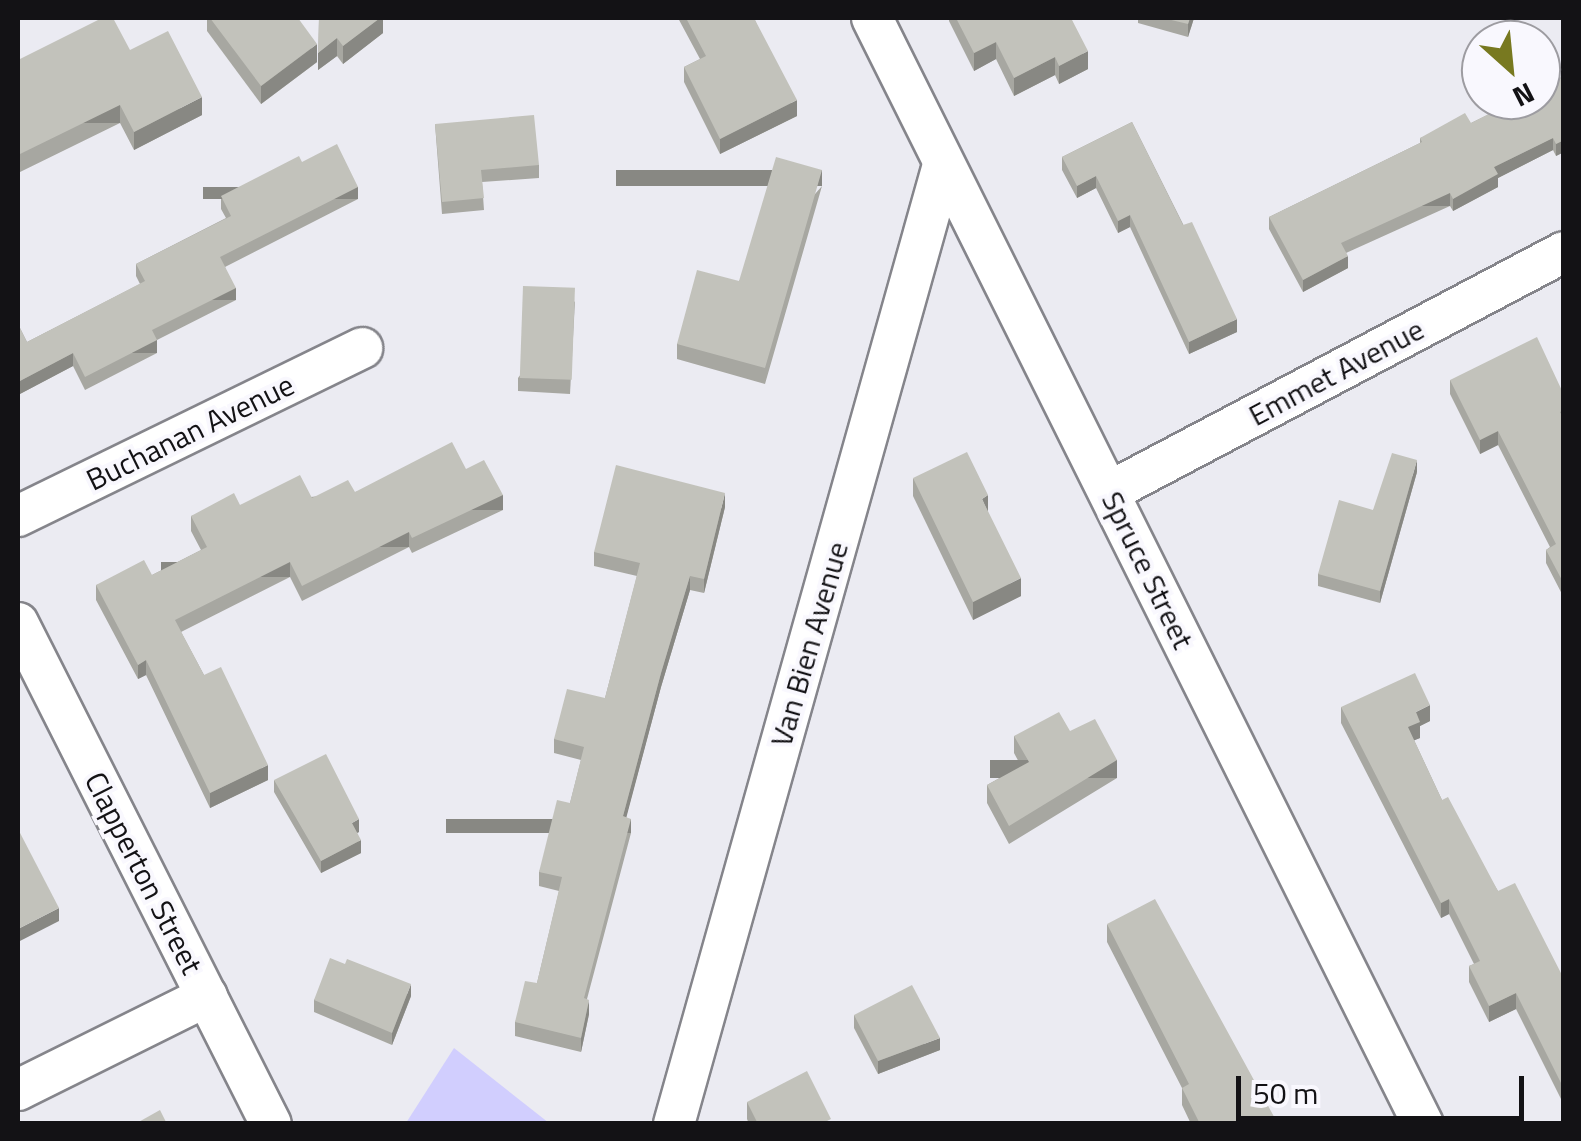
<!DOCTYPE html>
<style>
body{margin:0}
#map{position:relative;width:1581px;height:1141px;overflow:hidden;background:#ebebf2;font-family:"Titillium Web",sans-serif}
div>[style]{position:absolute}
.green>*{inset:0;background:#d1cefe}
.roads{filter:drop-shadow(2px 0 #85858b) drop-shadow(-2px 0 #85858b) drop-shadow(0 2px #85858b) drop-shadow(0 -2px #85858b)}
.minor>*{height:40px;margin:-20px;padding:0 20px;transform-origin:20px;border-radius:20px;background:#fff}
.wall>*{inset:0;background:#a7a7a1}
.shaded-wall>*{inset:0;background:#888883;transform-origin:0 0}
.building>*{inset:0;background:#c2c2bb;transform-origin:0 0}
span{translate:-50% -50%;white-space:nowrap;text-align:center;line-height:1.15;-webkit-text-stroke:8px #f9f8fe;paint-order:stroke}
.street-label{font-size:30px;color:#131215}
.frame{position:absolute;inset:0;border:20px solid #131215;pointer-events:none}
.north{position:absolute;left:1461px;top:20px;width:100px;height:100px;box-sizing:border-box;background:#f9f8fe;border:2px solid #9d9ca1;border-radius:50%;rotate:153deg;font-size:28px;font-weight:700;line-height:40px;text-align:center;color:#131215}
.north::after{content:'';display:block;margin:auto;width:35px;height:45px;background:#787920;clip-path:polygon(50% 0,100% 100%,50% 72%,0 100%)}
.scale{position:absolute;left:1236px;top:1076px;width:288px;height:45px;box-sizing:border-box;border:5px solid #131215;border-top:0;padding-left:12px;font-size:30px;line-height:35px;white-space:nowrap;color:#131215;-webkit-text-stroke:8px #f9f8fe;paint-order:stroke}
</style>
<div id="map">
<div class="green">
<i style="clip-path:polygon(454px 1048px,549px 1123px,406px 1123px)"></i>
</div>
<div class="roads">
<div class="minor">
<i style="left:872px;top:18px;width:1236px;rotate:63.52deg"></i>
<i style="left:1109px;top:492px;width:514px;rotate:-27.81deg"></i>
<i style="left:18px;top:516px;width:383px;rotate:-26deg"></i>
<i style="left:18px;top:623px;width:561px;rotate:63.21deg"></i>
<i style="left:18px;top:1090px;width:211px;rotate:-26.4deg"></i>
<i style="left:674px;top:1124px;width:996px;rotate:-74.33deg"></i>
</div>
</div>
<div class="wall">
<i style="clip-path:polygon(207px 18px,298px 18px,317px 62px,261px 104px,207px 31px)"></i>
<i style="clip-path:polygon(319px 18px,383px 18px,383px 33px,343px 64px,337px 56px,318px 70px)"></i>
<i style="clip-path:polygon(678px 18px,754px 18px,797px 116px,720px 154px,684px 82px,684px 67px,700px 59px)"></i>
<i style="clip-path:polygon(949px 18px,1071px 18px,1088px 69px,1059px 84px,1055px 75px,1014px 96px,996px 59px,974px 71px,949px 21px)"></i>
<i style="clip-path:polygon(1138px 18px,1194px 18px,1188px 37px,1138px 23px)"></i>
<i style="clip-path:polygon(18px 60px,202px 115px,134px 150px,120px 123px,18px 173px)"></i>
<i style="clip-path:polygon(1564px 78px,1564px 152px,1556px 156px,1553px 150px,1498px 178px,1498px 187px,1453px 211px,1450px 206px,1346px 253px,1348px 268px,1303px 292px,1269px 229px,1269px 217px,1420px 143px,1420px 138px,1471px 123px)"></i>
<i style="clip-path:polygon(1132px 122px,1237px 332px,1189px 354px,1130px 227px,1118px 233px,1096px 188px,1077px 198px,1062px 170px,1062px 157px)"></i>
<i style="clip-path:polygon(435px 124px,539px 165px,539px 178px,482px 182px,484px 210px,442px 214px)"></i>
<i style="clip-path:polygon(302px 162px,358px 199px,225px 267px,236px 300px,157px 340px,157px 353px,85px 390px,73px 366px,18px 395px,18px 324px,27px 342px,140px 284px,136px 276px,136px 264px,226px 218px,221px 209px,221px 196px)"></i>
<i style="clip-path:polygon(822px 186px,765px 384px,677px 359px,677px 344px,739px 281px)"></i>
<i style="clip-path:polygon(575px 301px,570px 394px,518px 391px,518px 378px)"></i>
<i style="clip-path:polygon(1450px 380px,1564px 395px,1564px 598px,1546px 563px,1546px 550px,1550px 547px,1498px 445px,1480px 454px,1450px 394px)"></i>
<i style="clip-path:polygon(466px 469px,503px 510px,412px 553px,409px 547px,302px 601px,290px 577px,181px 632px,204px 675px,268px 780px,210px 808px,146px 675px,138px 679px,96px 600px,96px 585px,152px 575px,201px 550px,191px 531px,191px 516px,240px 505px,355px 492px)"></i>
<i style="clip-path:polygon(1417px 472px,1380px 603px,1318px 586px,1318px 574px,1373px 510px)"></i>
<i style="clip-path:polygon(913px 478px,1021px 596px,973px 620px,913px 496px)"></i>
<i style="clip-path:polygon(725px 507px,704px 593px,690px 590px,661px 687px,626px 817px,631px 833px,587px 999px,589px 1014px,581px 1052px,515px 1036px,515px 1022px,537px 983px,559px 891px,539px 886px,539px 872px,570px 803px,581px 760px,554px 753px,554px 739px,605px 698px,637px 576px,594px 566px,594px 552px)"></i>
<i style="clip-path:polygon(1341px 707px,1430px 721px,1420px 726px,1420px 738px,1414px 740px,1442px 800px,1498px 891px,1564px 979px,1564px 1105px,1516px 1009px,1489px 1022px,1469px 982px,1469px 966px,1474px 964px,1449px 914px,1441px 918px,1341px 723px)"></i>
<i style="clip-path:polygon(1070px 731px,1117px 778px,1009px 844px,987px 803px,987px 785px,1021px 766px,1014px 753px,1014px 736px)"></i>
<i style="clip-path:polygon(274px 780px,359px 832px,357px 833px,361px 853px,321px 873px,274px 792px)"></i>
<i style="clip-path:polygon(1107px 924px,1278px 1124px,1191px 1124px,1182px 1105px,1182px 1088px,1107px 942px)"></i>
<i style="clip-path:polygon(345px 964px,411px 996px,392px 1045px,314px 1012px,314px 1000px)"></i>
<i style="clip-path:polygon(854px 1015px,940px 1050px,878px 1074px,854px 1028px)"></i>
<i style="clip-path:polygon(747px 1102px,831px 1124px,749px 1124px,747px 1119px)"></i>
</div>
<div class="shaded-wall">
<i style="clip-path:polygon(380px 18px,383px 18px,383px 33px,343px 64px,343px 46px)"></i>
<i style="clip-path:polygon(1190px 18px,1194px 18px,1188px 37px,1188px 24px)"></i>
<i style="clip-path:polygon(337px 38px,337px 56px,318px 70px,318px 53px)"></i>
<i style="clip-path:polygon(996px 42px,996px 59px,974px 71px,974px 53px)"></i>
<i style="clip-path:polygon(317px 44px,317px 62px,261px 104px,261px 86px)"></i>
<i style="clip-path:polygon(1088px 51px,1088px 69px,1059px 84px,1059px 66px)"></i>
<i style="clip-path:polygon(1055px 57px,1055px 75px,1014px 96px,1014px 78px)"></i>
<i style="clip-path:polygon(202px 97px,202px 115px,134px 150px,134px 132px)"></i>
<i style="clip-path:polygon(797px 100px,797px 116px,720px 154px,720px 139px)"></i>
<i style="left:120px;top:105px;width:18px;height:114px;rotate:90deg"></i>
<i style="clip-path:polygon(1553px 138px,1553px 150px,1498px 178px,1498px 187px,1453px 211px,1453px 199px,1494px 167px)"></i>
<i style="clip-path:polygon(1564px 140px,1564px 152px,1556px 156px,1556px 144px)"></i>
<i style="left:822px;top:170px;width:16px;height:206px;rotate:90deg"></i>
<i style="clip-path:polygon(1096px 176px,1096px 188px,1077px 198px,1077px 186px)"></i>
<i style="left:358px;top:187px;width:12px;height:155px;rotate:90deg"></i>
<i style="left:1450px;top:193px;width:13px;height:120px;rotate:90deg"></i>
<i style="clip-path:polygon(1130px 215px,1130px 227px,1118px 233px,1118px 221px)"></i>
<i style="clip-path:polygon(1348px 256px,1348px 268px,1303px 292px,1303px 280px)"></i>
<i style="left:236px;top:288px;width:12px;height:94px;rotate:90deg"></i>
<i style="clip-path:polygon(1237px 319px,1237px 332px,1189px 354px,1189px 342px)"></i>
<i style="left:157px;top:340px;width:13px;height:81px;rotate:90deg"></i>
<i style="clip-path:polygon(73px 353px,73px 366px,18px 395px,18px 382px)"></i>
<i style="clip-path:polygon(1498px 431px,1498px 445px,1480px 454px,1480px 440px)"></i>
<i style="clip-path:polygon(1417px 460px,1417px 472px,1380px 603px,1380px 591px)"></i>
<i style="clip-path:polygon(725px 493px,725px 507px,704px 593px,704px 579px)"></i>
<i style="left:503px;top:495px;width:15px;height:101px;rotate:90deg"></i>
<i style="clip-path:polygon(988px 495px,988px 513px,982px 499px)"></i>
<i style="left:409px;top:532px;width:15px;height:120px;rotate:90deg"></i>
<i style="left:290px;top:562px;width:15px;height:129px;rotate:90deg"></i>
<i style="clip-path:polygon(690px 576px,690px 590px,661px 687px,623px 830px,623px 816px,661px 673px)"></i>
<i style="clip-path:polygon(1021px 578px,1021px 596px,973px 620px,973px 602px)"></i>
<i style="clip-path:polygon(146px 660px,146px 675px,138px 679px,138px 665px)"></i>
<i style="clip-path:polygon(1430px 705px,1430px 721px,1420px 726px,1420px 738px,1408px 743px,1408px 727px,1416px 712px)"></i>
<i style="left:1117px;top:760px;width:18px;height:127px;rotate:90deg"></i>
<i style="clip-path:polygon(268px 765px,268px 780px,210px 808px,210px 793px)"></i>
<i style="clip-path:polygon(359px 819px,359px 832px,352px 835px,352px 823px)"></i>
<i style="left:631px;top:819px;width:14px;height:185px;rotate:90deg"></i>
<i style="clip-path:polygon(361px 840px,361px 853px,321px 873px,321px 861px)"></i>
<i style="clip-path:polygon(1449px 899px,1449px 914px,1441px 918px,1441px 903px)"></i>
<i style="clip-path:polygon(59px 908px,59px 921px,18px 942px,18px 929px)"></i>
<i style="clip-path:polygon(411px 984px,411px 996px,392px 1045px,392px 1033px)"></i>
<i style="clip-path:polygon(1516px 993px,1516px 1009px,1489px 1022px,1489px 1006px)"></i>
<i style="clip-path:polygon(589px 1000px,589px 1014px,581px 1052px,581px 1038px)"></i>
<i style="clip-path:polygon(940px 1038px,940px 1050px,878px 1074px,878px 1061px)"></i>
</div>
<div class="building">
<i style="clip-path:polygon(102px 18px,113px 18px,130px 50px,168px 31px,202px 97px,134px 132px,120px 105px,18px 155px,18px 60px)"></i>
<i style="clip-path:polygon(210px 18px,298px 18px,317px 44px,261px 86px)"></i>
<i style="clip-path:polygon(319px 18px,380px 18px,343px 46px,337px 38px,318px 53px)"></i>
<i style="clip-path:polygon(686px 18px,754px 18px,797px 100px,720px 139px,684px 67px,706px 56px)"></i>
<i style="clip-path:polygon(956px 18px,1071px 18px,1088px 51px,1059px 66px,1055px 57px,1014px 78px,996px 42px,974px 53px)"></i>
<i style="clip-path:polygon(1163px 18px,1190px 18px,1188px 24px)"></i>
<i style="clip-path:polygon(1563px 76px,1564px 140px,1556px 144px,1553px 138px,1494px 167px,1498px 174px,1453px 199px,1450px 193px,1341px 243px,1348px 256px,1303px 280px,1269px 217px,1422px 142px,1420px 138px,1465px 113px,1471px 123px,1516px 100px,1541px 100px,1541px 88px)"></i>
<i style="clip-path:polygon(534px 115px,539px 165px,481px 170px,484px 198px,442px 202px,435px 124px)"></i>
<i style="clip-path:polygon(1132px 122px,1183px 225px,1192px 222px,1237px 319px,1189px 342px,1130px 215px,1118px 221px,1096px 176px,1077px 186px,1062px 157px)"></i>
<i style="clip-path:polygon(337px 144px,358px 187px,220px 257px,236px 288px,152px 330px,157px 340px,85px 377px,73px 353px,18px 382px,18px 324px,27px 342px,145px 281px,136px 264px,231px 216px,221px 196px,299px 156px,302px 162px)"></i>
<i style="clip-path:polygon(776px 157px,822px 170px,765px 368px,677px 344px,697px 270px,739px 281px)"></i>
<i style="left:523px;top:286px;width:52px;height:92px;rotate:2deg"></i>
<i style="clip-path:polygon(1537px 337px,1564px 395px,1564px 410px,1560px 412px,1564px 419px,1564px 584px,1546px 550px,1556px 544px,1498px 431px,1480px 440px,1450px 380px)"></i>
<i style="clip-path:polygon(452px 442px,466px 469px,484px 460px,503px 495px,412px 538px,409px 532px,302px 586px,290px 562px,175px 620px,204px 675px,221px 667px,268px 765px,210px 793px,146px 660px,138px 665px,96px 585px,144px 560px,152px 575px,207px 547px,191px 516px,234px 493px,240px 505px,300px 475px,312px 498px,348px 480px,355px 492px)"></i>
<i style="clip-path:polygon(967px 452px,988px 495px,982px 499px,1021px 578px,973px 602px,913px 478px)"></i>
<i style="clip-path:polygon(1392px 453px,1417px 460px,1380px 591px,1318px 574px,1339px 500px,1373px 510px)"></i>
<i style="clip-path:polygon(616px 465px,725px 493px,704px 579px,690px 576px,661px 673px,623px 816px,631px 819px,584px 998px,589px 1000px,581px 1038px,515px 1022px,525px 981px,537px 983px,562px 877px,539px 872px,557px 800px,570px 803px,584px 747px,554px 739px,567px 689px,605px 698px,640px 563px,594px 552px)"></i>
<i style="clip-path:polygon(1415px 673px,1430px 705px,1416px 712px,1420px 722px,1408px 727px,1442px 800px,1448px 797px,1498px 891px,1515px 883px,1564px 979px,1564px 1089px,1516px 993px,1489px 1006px,1469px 966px,1480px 961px,1449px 899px,1441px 903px,1341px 707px)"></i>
<i style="clip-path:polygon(1059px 712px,1070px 731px,1095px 719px,1117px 760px,1009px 826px,987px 785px,1029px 762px,1014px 736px)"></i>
<i style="clip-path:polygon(326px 754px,359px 819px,352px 823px,361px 840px,321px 861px,274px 780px)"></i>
<i style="clip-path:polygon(18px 829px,59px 908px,18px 929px)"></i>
<i style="clip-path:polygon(1155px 899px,1278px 1124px,1200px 1124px,1182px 1088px,1189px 1084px,1107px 924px)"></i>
<i style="clip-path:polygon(330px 958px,345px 964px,347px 959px,411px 984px,392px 1033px,314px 1000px)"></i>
<i style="clip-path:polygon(912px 985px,940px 1038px,878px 1061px,854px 1015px)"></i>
<i style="clip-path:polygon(807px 1071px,831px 1119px,821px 1124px,758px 1124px,747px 1102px)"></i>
<i style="clip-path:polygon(160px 1110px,167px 1124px,135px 1124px)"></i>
</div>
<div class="street-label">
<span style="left:1336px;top:372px;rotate:-28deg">Emmet Avenue</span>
<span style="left:190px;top:432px;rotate:-26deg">Buchanan Avenue</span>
<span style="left:1148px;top:570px;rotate:64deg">Spruce Street</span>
<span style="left:809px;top:644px;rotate:-74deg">Van Bien Avenue</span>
<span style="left:144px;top:873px;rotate:63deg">Clapperton Street</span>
</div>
<div class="frame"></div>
<div class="north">N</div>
<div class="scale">50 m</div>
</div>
